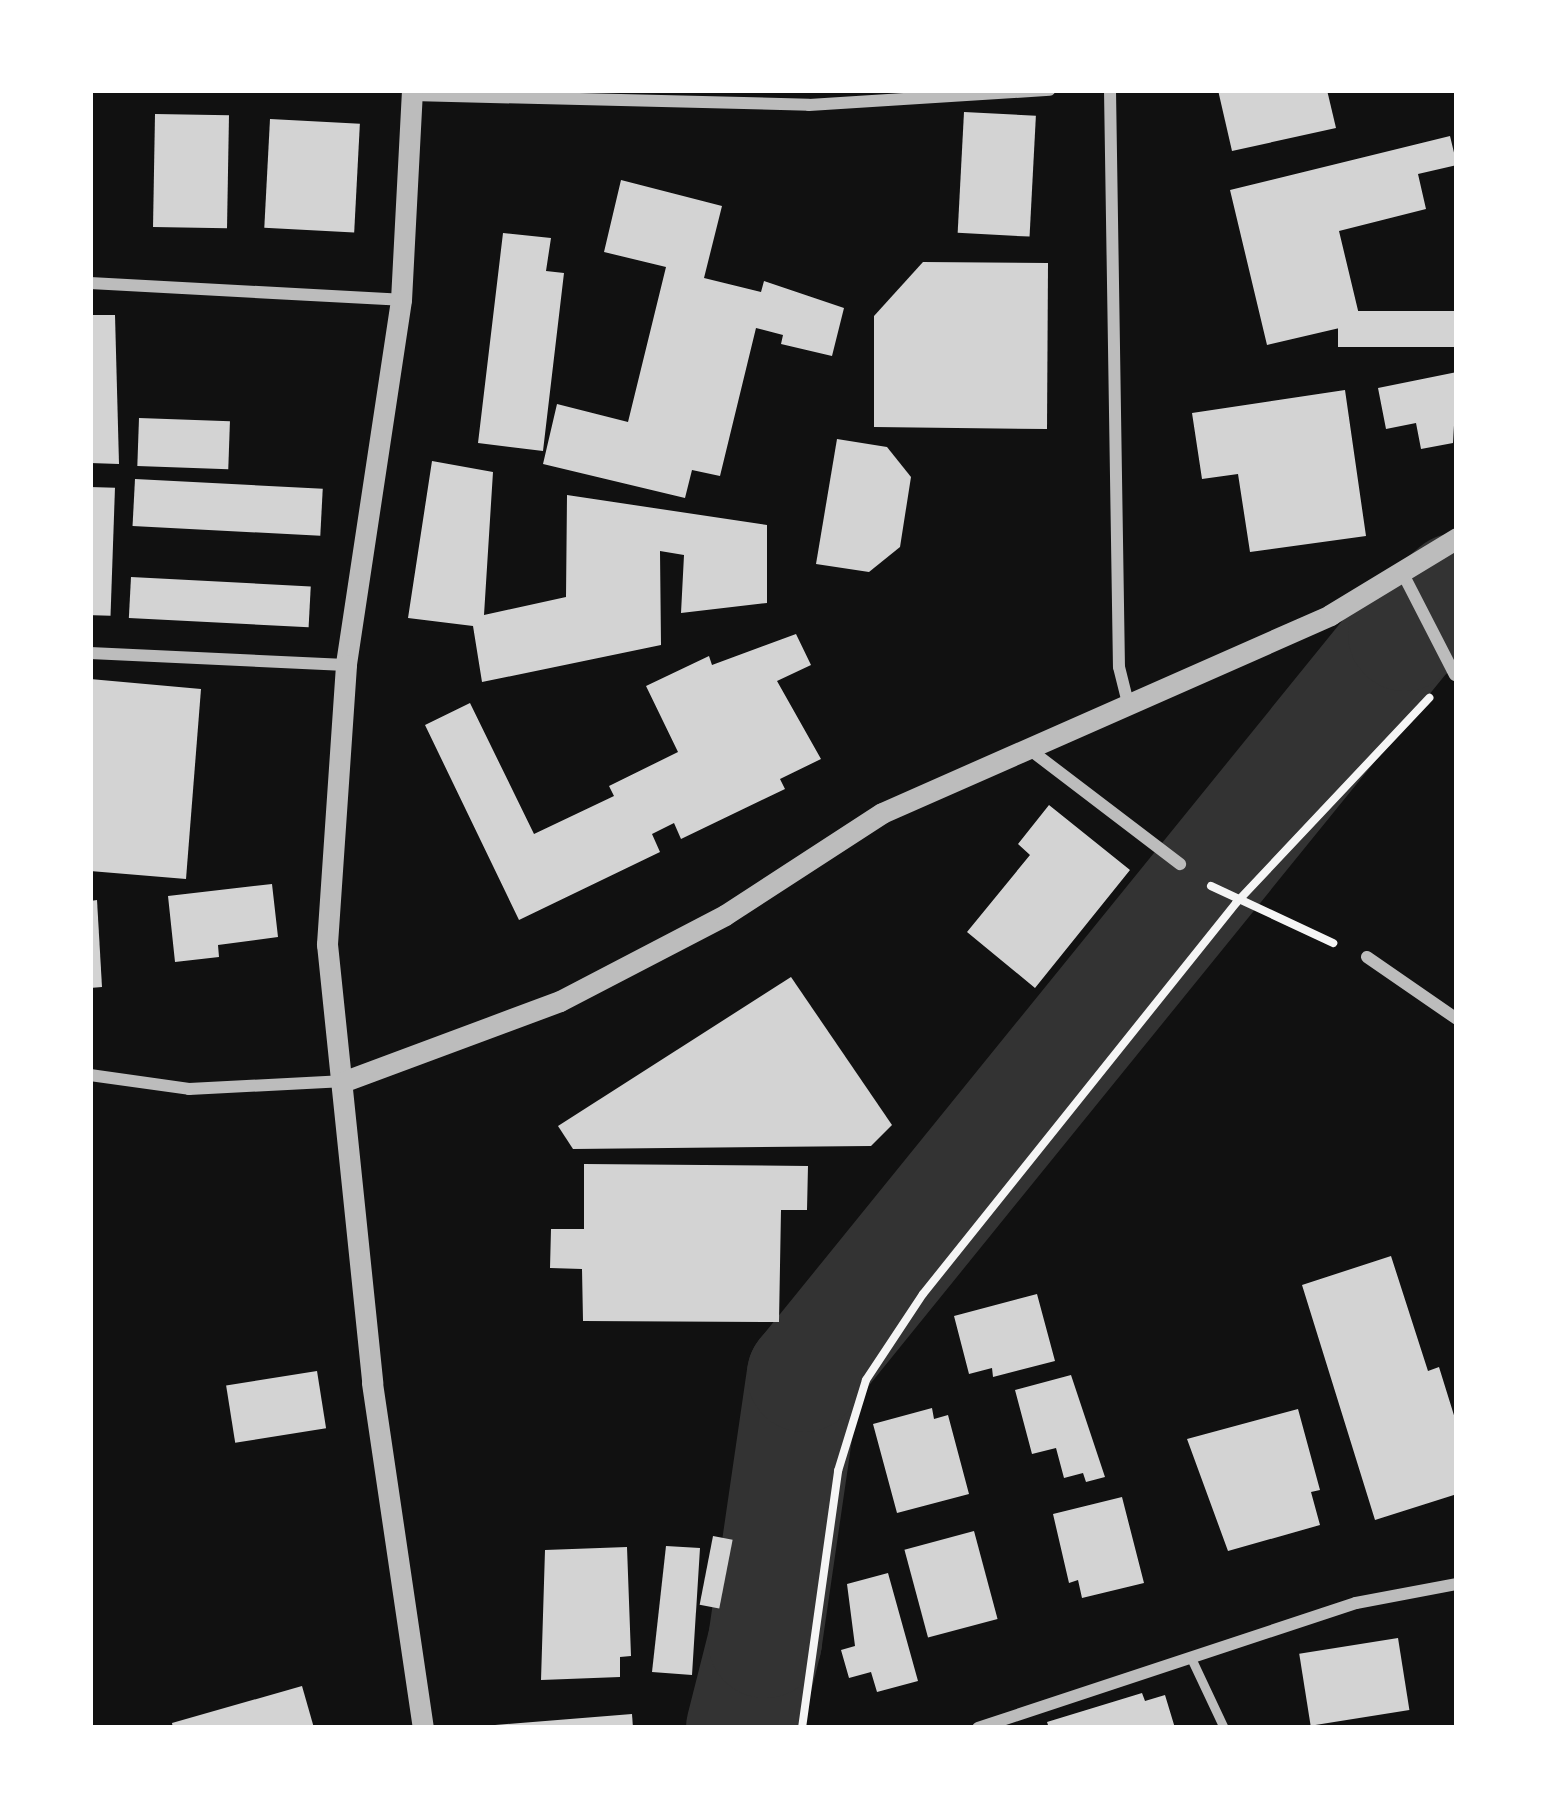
<!DOCTYPE html>
<style>
body{margin:0}
#map{position:relative;width:1547px;height:1818px;overflow:hidden;background:#111;font-family:Literata,serif}
div>[style]{position:absolute}
.river>*{height:114px;margin:-57px;padding:0 57px;transform-origin:57px;border-radius:57px;background:#333}
.building>*{inset:0;background:#d3d3d3;transform-origin:0 0}
.path>*{height:8px;margin:-4px;padding:0 4px;transform-origin:4px;border-radius:4px;background:#f5f5f5}
.service>*{height:9px;margin:-4.5px;padding:0 4.5px;transform-origin:4.5px;border-radius:4.5px;background:#bcbcbc}
.minor>*{height:12px;margin:-6px;padding:0 6px;transform-origin:6px;border-radius:6px;background:#bcbcbc}
.tertiary>*{height:21px;margin:-10.5px;padding:0 10.5px;transform-origin:10.5px;border-radius:10.5px;background:#bcbcbc}
span{translate:-50% -50%;white-space:nowrap;text-align:center;line-height:1.15;-webkit-text-stroke:9px #fff;paint-order:stroke}
.frame{position:absolute;inset:0;border:93px solid #fff;pointer-events:none}
</style>
<div id="map">
<div class="river">
<i style="left:743px;top:1728px;width:90px;rotate:-75.8deg"></i>
<i style="left:765px;top:1641px;width:269px;rotate:-81.7deg"></i>
<i style="left:804px;top:1375px;width:954px;rotate:-50.96deg"></i>
<i style="left:1405px;top:634px;width:68px;rotate:-40.2deg"></i>
</div>
<div class="building">
<i style="clip-path:polygon(1218px 90px,1327px 90px,1336px 128px,1232px 151px)"></i>
<i style="left:964px;top:112px;width:72px;height:121px;rotate:3deg"></i>
<i style="left:155px;top:114px;width:74px;height:113px;rotate:1deg"></i>
<i style="left:270px;top:119px;width:90px;height:109px;rotate:3deg"></i>
<i style="clip-path:polygon(1450px 136px,1457px 165px,1418px 174px,1426px 209px,1339px 231px,1361px 323px,1267px 345px,1230px 190px)"></i>
<i style="clip-path:polygon(621px 180px,722px 206px,704px 278px,761px 292px,764px 281px,844px 308px,832px 356px,781px 344px,783px 335px,756px 328px,720px 476px,692px 470px,685px 498px,543px 464px,557px 404px,628px 422px,666px 267px,604px 252px)"></i>
<i style="clip-path:polygon(503px 233px,551px 238px,546px 271px,564px 273px,543px 451px,478px 443px)"></i>
<i style="clip-path:polygon(923px 262px,1048px 263px,1047px 429px,874px 427px,874px 316px)"></i>
<i style="left:1457px;top:311px;width:36px;height:119px;rotate:90deg"></i>
<i style="clip-path:polygon(90px 315px,115px 315px,119px 464px,90px 463px)"></i>
<i style="clip-path:polygon(1457px 372px,1453px 443px,1421px 449px,1416px 423px,1386px 429px,1378px 388px)"></i>
<i style="clip-path:polygon(1345px 390px,1366px 536px,1250px 552px,1238px 474px,1202px 479px,1192px 413px)"></i>
<i style="left:139px;top:418px;width:91px;height:48px;rotate:2deg"></i>
<i style="clip-path:polygon(837px 439px,887px 447px,911px 477px,900px 547px,869px 572px,816px 564px)"></i>
<i style="clip-path:polygon(432px 461px,493px 472px,484px 615px,566px 597px,567px 495px,767px 525px,767px 603px,681px 613px,684px 555px,660px 551px,661px 645px,482px 682px,473px 626px,408px 618px)"></i>
<i style="left:135px;top:479px;width:188px;height:47px;rotate:3deg"></i>
<i style="left:90px;top:487px;width:25px;height:128px;rotate:2deg"></i>
<i style="left:131px;top:577px;width:180px;height:41px;rotate:3deg"></i>
<i style="clip-path:polygon(796px 634px,811px 665px,777px 681px,821px 759px,780px 779px,785px 789px,681px 839px,674px 823px,652px 834px,660px 852px,519px 920px,425px 725px,470px 703px,534px 834px,614px 796px,609px 786px,678px 752px,646px 686px,709px 656px,712px 665px)"></i>
<i style="clip-path:polygon(90px 679px,201px 689px,186px 879px,90px 871px)"></i>
<i style="clip-path:polygon(1049px 805px,1130px 870px,1035px 988px,967px 932px,1030px 855px,1018px 844px)"></i>
<i style="clip-path:polygon(272px 884px,278px 937px,218px 945px,219px 957px,175px 962px,168px 896px)"></i>
<i style="clip-path:polygon(97px 900px,102px 987px,90px 988px,90px 901px)"></i>
<i style="clip-path:polygon(791px 977px,892px 1125px,871px 1146px,573px 1149px,558px 1126px)"></i>
<i style="clip-path:polygon(584px 1164px,808px 1166px,807px 1210px,781px 1210px,779px 1322px,583px 1321px,582px 1269px,550px 1268px,551px 1229px,584px 1229px)"></i>
<i style="clip-path:polygon(1391px 1256px,1428px 1371px,1439px 1367px,1457px 1425px,1457px 1494px,1375px 1520px,1302px 1285px)"></i>
<i style="clip-path:polygon(1037px 1294px,1055px 1361px,993px 1377px,992px 1368px,969px 1374px,954px 1316px)"></i>
<i style="left:317px;top:1371px;width:58px;height:92px;rotate:81deg"></i>
<i style="clip-path:polygon(1071px 1375px,1105px 1477px,1086px 1482px,1083px 1473px,1064px 1478px,1056px 1448px,1032px 1454px,1015px 1390px)"></i>
<i style="clip-path:polygon(932px 1408px,934px 1419px,948px 1415px,969px 1494px,897px 1513px,873px 1424px)"></i>
<i style="clip-path:polygon(1298px 1409px,1320px 1490px,1311px 1492px,1320px 1525px,1228px 1551px,1187px 1439px)"></i>
<i style="clip-path:polygon(1122px 1497px,1144px 1583px,1082px 1598px,1078px 1580px,1069px 1583px,1053px 1514px)"></i>
<i style="left:974px;top:1531px;width:91px;height:72px;rotate:75deg"></i>
<i style="left:713px;top:1536px;width:20px;height:70px;rotate:11deg"></i>
<i style="clip-path:polygon(666px 1546px,700px 1548px,692px 1675px,652px 1672px)"></i>
<i style="clip-path:polygon(627px 1547px,631px 1656px,620px 1657px,620px 1677px,541px 1680px,545px 1550px)"></i>
<i style="clip-path:polygon(888px 1573px,918px 1681px,877px 1692px,871px 1672px,849px 1678px,841px 1650px,855px 1646px,847px 1584px)"></i>
<i style="left:1398px;top:1638px;width:73px;height:100px;rotate:81deg"></i>
<i style="clip-path:polygon(302px 1686px,314px 1728px,173px 1728px,172px 1723px)"></i>
<i style="clip-path:polygon(1142px 1693px,1145px 1701px,1165px 1695px,1175px 1728px,1049px 1728px,1047px 1722px)"></i>
<i style="clip-path:polygon(632px 1714px,633px 1728px,495px 1728px,495px 1725px)"></i>
</div>
<div class="path">
<i style="left:1211px;top:886px;width:135px;rotate:25deg"></i>
<i style="left:802px;top:1728px;width:260px;rotate:-82deg"></i>
<i style="left:838px;top:1471px;width:95px;rotate:-72.9deg"></i>
<i style="left:866px;top:1380px;width:103px;rotate:-56.5deg"></i>
<i style="left:923px;top:1294px;width:501px;rotate:-51.32deg"></i>
<i style="left:1236px;top:903px;width:282px;rotate:-46.7deg"></i>
</div>
<div class="service">
<i style="left:1191px;top:1658px;width:77px;rotate:64.8deg"></i>
</div>
<div class="minor">
<i style="left:1110px;top:90px;width:577px;rotate:89.11deg"></i>
<i style="left:1119px;top:667px;width:33px;rotate:76deg"></i>
<i style="left:412px;top:95px;width:397px;rotate:1.4deg"></i>
<i style="left:809px;top:105px;width:241px;rotate:-3.6deg"></i>
<i style="left:90px;top:283px;width:311px;rotate:3.1deg"></i>
<i style="left:1401px;top:570px;width:118px;rotate:62.8deg"></i>
<i style="left:90px;top:653px;width:256px;rotate:2.7deg"></i>
<i style="left:1029px;top:749px;width:190px;rotate:37.3deg"></i>
<i style="left:1367px;top:957px;width:109px;rotate:34.6deg"></i>
<i style="left:90px;top:1075px;width:100px;rotate:8deg"></i>
<i style="left:189px;top:1089px;width:156px;rotate:-2.9deg"></i>
<i style="left:978px;top:1728px;width:398px;rotate:-18.3deg"></i>
<i style="left:1356px;top:1603px;width:103px;rotate:-10.7deg"></i>
</div>
<div class="tertiary">
<i style="left:412px;top:90px;width:210px;rotate:93deg"></i>
<i style="left:401px;top:300px;width:369px;rotate:98.6deg"></i>
<i style="left:346px;top:665px;width:280px;rotate:93.9deg"></i>
<i style="left:327px;top:944px;width:441px;rotate:84.1deg"></i>
<i style="left:372px;top:1383px;width:349px;rotate:81.6deg"></i>
<i style="left:345px;top:1081px;width:229px;rotate:-20.4deg"></i>
<i style="left:560px;top:1001px;width:186px;rotate:-27.5deg"></i>
<i style="left:725px;top:915px;width:187px;rotate:-33deg"></i>
<i style="left:882px;top:813px;width:490px;rotate:-23.8deg"></i>
<i style="left:1330px;top:615px;width:149px;rotate:-31.2deg"></i>
</div>
<div class="frame"></div>
</div>
